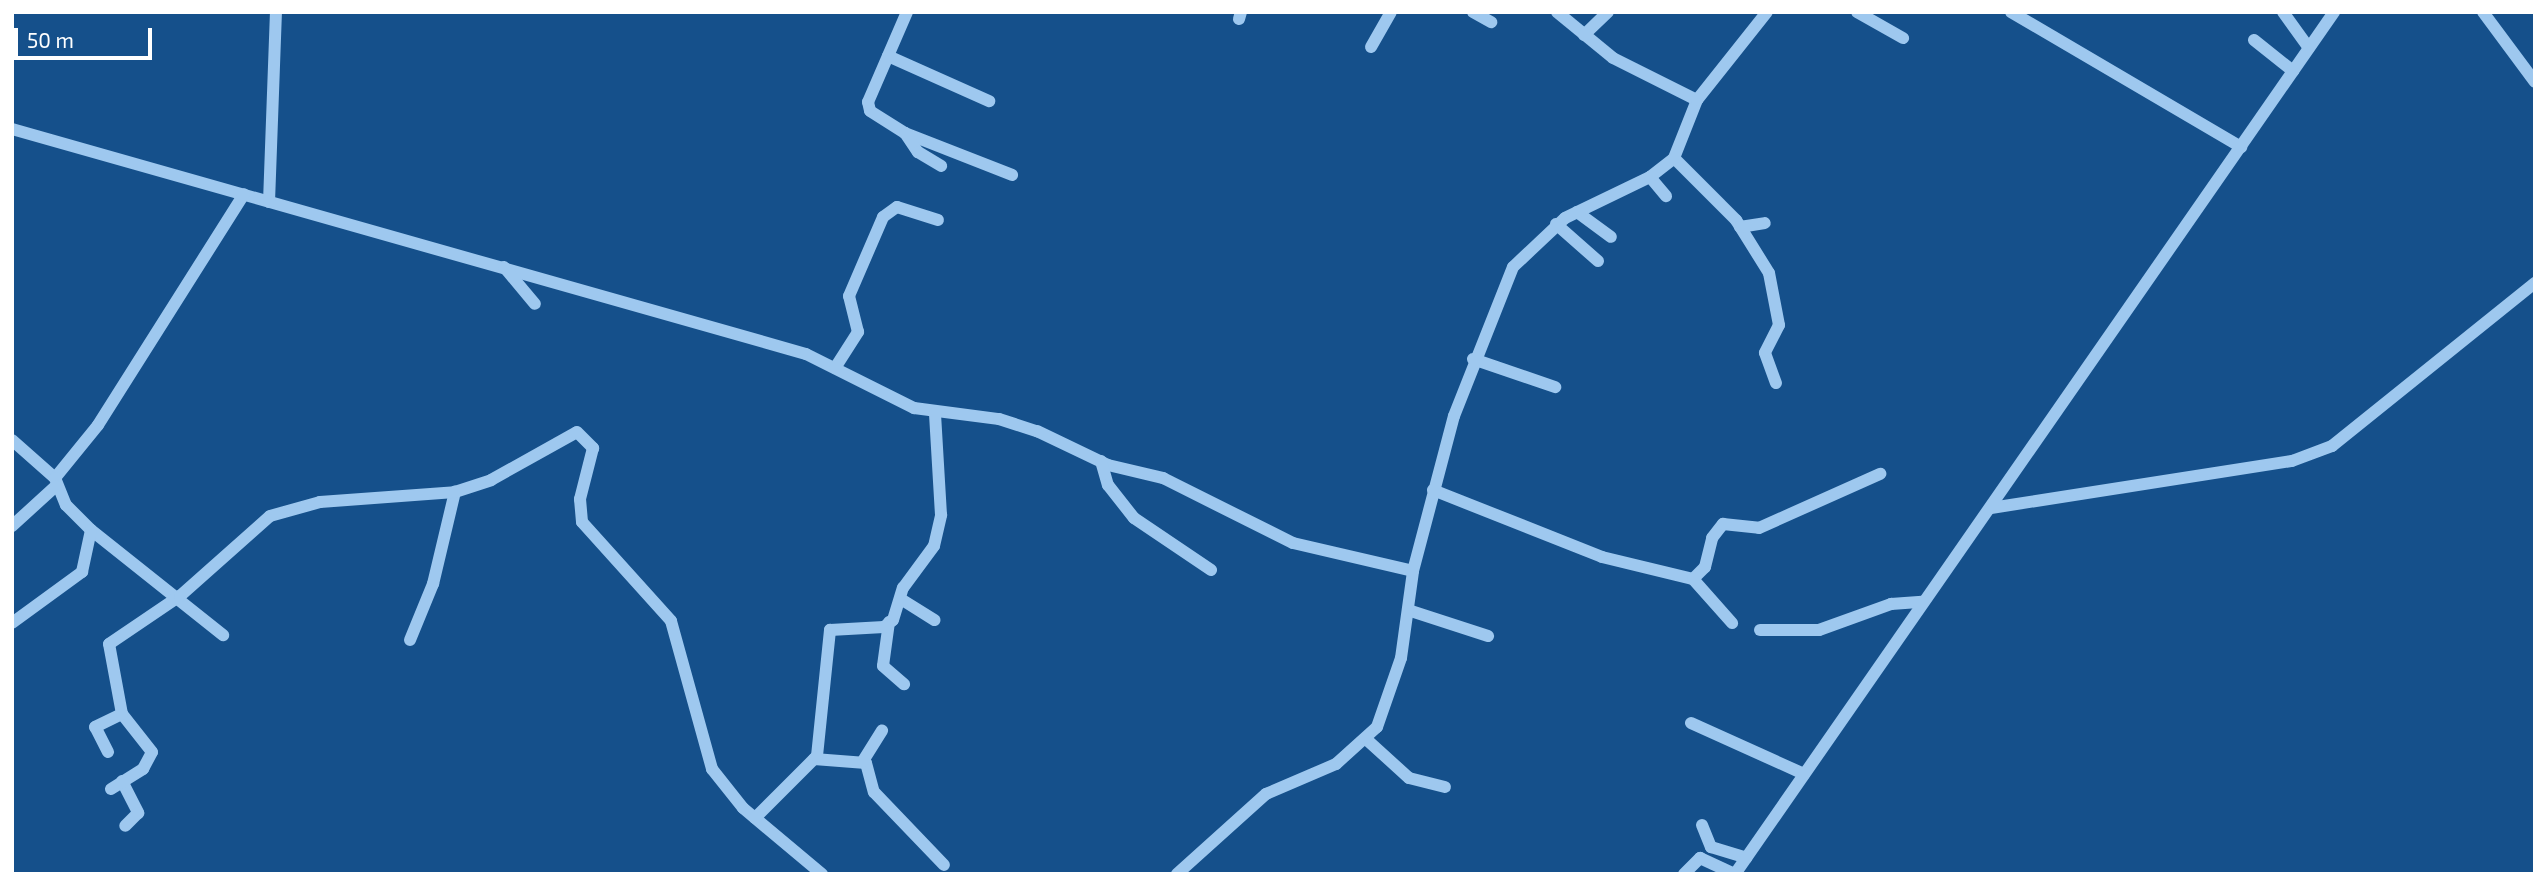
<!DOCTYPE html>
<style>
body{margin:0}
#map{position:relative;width:2547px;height:886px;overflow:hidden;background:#15508b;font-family:"Exo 2",sans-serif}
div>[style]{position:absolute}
.minor>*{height:12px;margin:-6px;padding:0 6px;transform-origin:6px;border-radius:6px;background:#9ec8ef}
span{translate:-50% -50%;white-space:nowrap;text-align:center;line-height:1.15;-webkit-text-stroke:6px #15508b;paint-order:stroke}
.frame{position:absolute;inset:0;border:14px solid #fff;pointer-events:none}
.scale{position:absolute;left:14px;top:28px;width:138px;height:32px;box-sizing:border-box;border:4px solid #fff;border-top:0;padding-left:9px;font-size:21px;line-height:24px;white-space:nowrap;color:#fff;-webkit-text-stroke:5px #15508b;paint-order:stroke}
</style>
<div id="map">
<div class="minor">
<i style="left:907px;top:12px;width:98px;rotate:113.4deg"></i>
<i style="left:868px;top:102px;width:9px;rotate:77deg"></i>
<i style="left:870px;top:111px;width:41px;rotate:32.2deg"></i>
<i style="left:905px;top:133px;width:115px;rotate:21.4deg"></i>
<i style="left:1473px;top:12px;width:21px;rotate:29deg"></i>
<i style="left:1557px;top:12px;width:72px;rotate:39.4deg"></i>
<i style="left:1613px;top:58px;width:94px;rotate:26.6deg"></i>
<i style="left:1857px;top:12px;width:53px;rotate:29.5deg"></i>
<i style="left:2011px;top:12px;width:267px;rotate:30.4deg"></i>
<i style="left:2283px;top:12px;width:44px;rotate:54.2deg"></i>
<i style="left:2483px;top:12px;width:87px;rotate:53.4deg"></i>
<i style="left:1239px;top:19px;width:7px;rotate:-74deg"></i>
<i style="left:1584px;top:35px;width:33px;rotate:-44deg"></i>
<i style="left:2254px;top:40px;width:50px;rotate:38.5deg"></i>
<i style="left:1371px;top:47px;width:40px;rotate:-60.3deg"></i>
<i style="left:888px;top:56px;width:111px;rotate:24deg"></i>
<i style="left:12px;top:129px;width:825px;rotate:15.82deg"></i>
<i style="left:806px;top:354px;width:121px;rotate:26.6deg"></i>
<i style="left:914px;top:408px;width:86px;rotate:7.4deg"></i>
<i style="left:999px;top:419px;width:40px;rotate:18deg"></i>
<i style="left:1037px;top:431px;width:79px;rotate:25.6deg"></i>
<i style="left:1108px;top:465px;width:57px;rotate:13.3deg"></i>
<i style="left:1163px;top:478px;width:145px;rotate:26.6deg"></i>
<i style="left:1293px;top:543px;width:123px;rotate:13.1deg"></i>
<i style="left:905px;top:133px;width:23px;rotate:56deg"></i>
<i style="left:918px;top:152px;width:27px;rotate:31deg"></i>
<i style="left:1674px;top:158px;width:88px;rotate:45deg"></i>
<i style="left:1736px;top:220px;width:62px;rotate:58.1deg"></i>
<i style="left:1769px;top:273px;width:53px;rotate:79.1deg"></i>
<i style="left:1779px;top:325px;width:31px;rotate:117deg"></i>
<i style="left:1765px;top:353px;width:32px;rotate:70deg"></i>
<i style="left:1650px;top:177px;width:25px;rotate:50deg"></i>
<i style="left:269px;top:202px;width:190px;rotate:-87.9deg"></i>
<i style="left:1577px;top:212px;width:42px;rotate:36.3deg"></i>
<i style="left:1556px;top:224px;width:56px;rotate:41.4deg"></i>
<i style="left:1740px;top:227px;width:25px;rotate:-9deg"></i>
<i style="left:504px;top:267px;width:48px;rotate:50deg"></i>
<i style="left:1473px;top:359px;width:87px;rotate:18.9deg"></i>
<i style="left:835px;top:368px;width:43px;rotate:-57.4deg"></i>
<i style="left:858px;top:332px;width:37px;rotate:-104deg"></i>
<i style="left:849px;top:296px;width:86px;rotate:-66.7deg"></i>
<i style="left:883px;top:217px;width:17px;rotate:-36deg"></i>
<i style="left:897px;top:207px;width:43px;rotate:17.6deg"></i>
<i style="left:12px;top:440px;width:57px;rotate:41.5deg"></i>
<i style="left:55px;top:478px;width:68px;rotate:-50.9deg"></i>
<i style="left:98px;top:425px;width:273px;rotate:-57.7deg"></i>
<i style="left:1101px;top:461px;width:25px;rotate:74deg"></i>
<i style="left:1108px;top:485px;width:42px;rotate:51.8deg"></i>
<i style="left:1134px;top:518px;width:93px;rotate:34deg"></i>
<i style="left:55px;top:478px;width:29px;rotate:68deg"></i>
<i style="left:66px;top:505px;width:35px;rotate:45deg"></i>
<i style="left:91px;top:530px;width:169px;rotate:38.5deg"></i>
<i style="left:1433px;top:490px;width:182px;rotate:21.6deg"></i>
<i style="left:1602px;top:557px;width:94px;rotate:13.6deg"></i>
<i style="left:1693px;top:579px;width:17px;rotate:-45deg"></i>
<i style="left:1705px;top:567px;width:30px;rotate:-76deg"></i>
<i style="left:1712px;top:538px;width:18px;rotate:-52deg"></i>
<i style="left:1723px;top:524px;width:36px;rotate:6deg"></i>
<i style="left:1759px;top:528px;width:133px;rotate:-24.1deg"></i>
<i style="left:1991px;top:508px;width:305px;rotate:-8.9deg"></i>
<i style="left:2292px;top:461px;width:43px;rotate:-20.6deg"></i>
<i style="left:2332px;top:446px;width:260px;rotate:-38.8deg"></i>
<i style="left:12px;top:526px;width:59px;rotate:-42.3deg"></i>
<i style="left:1693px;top:579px;width:59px;rotate:48.4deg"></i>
<i style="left:904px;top:601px;width:36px;rotate:32deg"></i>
<i style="left:1411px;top:611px;width:81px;rotate:18deg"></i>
<i style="left:889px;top:622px;width:44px;rotate:97.8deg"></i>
<i style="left:883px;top:666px;width:28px;rotate:41deg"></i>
<i style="left:12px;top:623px;width:87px;rotate:-36.1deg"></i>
<i style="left:82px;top:572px;width:43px;rotate:-77.9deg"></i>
<i style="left:1760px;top:630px;width:59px"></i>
<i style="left:1819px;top:630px;width:77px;rotate:-19.9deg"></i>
<i style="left:1891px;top:604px;width:31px;rotate:-4deg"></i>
<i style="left:410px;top:640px;width:61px;rotate:-67.7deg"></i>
<i style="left:433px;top:584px;width:95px;rotate:-76.6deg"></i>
<i style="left:1691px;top:723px;width:124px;rotate:24.3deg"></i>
<i style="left:1366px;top:739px;width:58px;rotate:42.2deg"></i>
<i style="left:1409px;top:778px;width:37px;rotate:14deg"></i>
<i style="left:108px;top:752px;width:28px;rotate:-117deg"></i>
<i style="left:95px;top:727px;width:30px;rotate:-26deg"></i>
<i style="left:814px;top:759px;width:52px;rotate:4.4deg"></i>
<i style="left:866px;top:763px;width:30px;rotate:75deg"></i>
<i style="left:874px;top:792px;width:101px;rotate:46.2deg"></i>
<i style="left:863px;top:761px;width:36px;rotate:-58deg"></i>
<i style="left:122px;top:781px;width:36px;rotate:63deg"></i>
<i style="left:138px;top:813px;width:18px;rotate:135deg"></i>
<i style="left:111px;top:789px;width:38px;rotate:-32deg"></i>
<i style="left:143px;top:769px;width:19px;rotate:-62deg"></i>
<i style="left:152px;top:752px;width:48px;rotate:-128.3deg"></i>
<i style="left:122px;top:714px;width:71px;rotate:-100.5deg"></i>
<i style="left:109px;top:644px;width:86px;rotate:-34.1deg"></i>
<i style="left:180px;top:596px;width:120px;rotate:-41.6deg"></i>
<i style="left:270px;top:516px;width:52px;rotate:-15.6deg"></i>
<i style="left:320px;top:502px;width:135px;rotate:-4.2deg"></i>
<i style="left:455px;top:492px;width:38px;rotate:-18deg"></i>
<i style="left:491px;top:480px;width:98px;rotate:-29.2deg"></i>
<i style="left:577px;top:432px;width:23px;rotate:45deg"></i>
<i style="left:593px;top:448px;width:53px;rotate:104.3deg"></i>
<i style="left:580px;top:499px;width:23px;rotate:85deg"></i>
<i style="left:582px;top:522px;width:133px;rotate:48deg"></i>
<i style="left:671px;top:621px;width:154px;rotate:74.5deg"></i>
<i style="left:712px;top:769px;width:50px;rotate:51.5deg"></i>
<i style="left:743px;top:808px;width:103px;rotate:39.9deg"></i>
<i style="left:755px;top:818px;width:88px;rotate:-45deg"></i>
<i style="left:817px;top:756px;width:127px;rotate:-84.1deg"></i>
<i style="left:830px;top:630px;width:54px;rotate:-3.2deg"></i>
<i style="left:884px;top:627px;width:11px;rotate:-38deg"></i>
<i style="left:893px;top:620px;width:34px;rotate:-73deg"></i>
<i style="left:903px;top:588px;width:52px;rotate:-53.6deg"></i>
<i style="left:934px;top:546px;width:32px;rotate:-77deg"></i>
<i style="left:941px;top:515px;width:102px;rotate:-93.4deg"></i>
<i style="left:1702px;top:825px;width:24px;rotate:68deg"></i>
<i style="left:1711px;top:847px;width:37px;rotate:17deg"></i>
<i style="left:1177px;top:874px;width:120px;rotate:-42deg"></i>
<i style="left:1266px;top:794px;width:76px;rotate:-23.2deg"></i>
<i style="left:1336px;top:764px;width:55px;rotate:-42.1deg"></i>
<i style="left:1377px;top:727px;width:73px;rotate:-70.8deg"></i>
<i style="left:1401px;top:658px;width:88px;rotate:-82.1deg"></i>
<i style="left:1413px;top:571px;width:160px;rotate:-75.2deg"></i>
<i style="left:1454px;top:416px;width:160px;rotate:-68.4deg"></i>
<i style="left:1513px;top:267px;width:71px;rotate:-43.3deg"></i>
<i style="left:1565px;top:218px;width:94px;rotate:-25.8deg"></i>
<i style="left:1650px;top:177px;width:31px;rotate:-38deg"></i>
<i style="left:1674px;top:158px;width:62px;rotate:-68.4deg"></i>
<i style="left:1697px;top:100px;width:112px;rotate:-51.5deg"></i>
<i style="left:1684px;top:874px;width:23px;rotate:-45deg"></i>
<i style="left:1700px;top:858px;width:38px;rotate:25deg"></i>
<i style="left:1735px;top:874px;width:1050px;rotate:-55.2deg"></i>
</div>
<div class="frame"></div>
<div class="scale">50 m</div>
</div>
